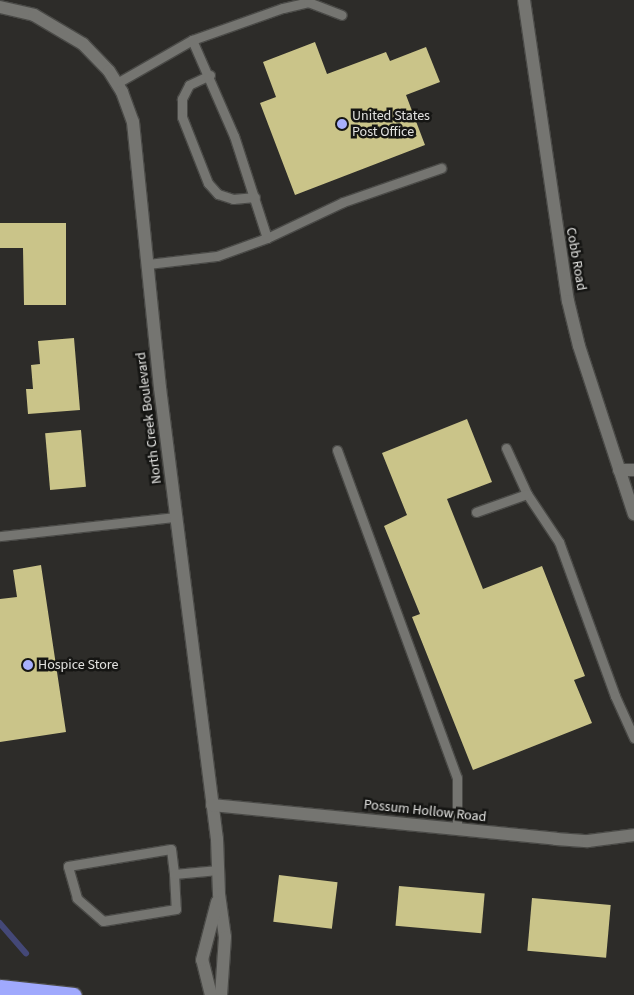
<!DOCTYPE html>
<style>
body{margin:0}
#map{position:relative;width:634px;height:995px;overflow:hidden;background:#2d2c29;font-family:"Source Sans 3",sans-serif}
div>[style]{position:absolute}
.stream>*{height:5.5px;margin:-2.75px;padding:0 2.75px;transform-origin:2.75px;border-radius:2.75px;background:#444877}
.building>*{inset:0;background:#cac489;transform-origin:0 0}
.roads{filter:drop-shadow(1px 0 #4a4a47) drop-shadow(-1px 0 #4a4a47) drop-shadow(0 1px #4a4a47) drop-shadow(0 -1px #4a4a47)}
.lane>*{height:9px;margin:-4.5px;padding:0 4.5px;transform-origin:4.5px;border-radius:4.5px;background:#757571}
.street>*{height:12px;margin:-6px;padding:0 6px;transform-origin:6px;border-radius:6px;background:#757571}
.highway>*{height:15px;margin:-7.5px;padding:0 7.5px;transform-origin:7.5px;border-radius:7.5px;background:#a0a9fd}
.dots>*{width:14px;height:14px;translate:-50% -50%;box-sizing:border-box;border:2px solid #151513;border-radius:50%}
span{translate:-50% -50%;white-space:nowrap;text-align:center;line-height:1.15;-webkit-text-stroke:5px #151513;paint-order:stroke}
.poi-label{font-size:14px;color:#e2e2e0}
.left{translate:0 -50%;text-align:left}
.street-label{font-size:14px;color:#e2e2e0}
</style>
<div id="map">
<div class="stream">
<i style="left:0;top:923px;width:40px;rotate:49deg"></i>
</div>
<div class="building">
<i style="clip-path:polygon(315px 42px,327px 74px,386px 52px,390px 61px,426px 47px,440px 82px,406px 95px,425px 145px,295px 195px,260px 103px,276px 97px,263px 62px)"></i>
<i style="clip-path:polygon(0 223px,66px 223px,66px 305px,24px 305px,23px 248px,0 248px)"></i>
<i style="clip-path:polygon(74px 338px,80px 410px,28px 414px,26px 389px,33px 389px,31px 365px,40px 364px,38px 341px)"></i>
<i style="clip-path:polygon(467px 419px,492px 482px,447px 499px,483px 589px,542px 566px,585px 676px,574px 680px,592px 723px,473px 770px,412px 617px,420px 614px,384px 526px,407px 515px,382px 453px)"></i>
<i style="left:81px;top:430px;width:57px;height:36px;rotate:85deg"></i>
<i style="clip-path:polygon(41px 565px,66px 732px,0 742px,0 599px,17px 597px,13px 570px)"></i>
<i style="left:279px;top:875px;width:59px;height:47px;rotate:7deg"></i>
<i style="left:399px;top:886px;width:86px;height:40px;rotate:5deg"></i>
<i style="left:532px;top:898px;width:79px;height:53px;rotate:5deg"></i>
</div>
<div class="roads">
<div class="lane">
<i style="left:210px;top:75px;width:23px;rotate:155deg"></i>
<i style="left:189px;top:85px;width:16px;rotate:117deg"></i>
<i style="left:182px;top:99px;width:18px;rotate:90deg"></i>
<i style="left:182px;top:117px;width:71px;rotate:68.5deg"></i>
<i style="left:208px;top:183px;width:15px;rotate:48deg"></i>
<i style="left:218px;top:194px;width:16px;rotate:18deg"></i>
<i style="left:233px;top:199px;width:22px;rotate:-5deg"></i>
<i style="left:117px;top:83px;width:86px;rotate:-29.8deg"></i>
<i style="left:192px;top:40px;width:96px;rotate:-19.4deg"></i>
<i style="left:283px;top:8px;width:26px;rotate:-13deg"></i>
<i style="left:308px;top:2px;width:36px;rotate:21deg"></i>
<i style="left:267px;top:238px;width:84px;rotate:-25.3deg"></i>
<i style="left:343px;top:202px;width:104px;rotate:-19.1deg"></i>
<i style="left:148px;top:264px;width:69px;rotate:-6.6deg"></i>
<i style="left:217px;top:256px;width:53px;rotate:-19.8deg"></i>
<i style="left:267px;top:238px;width:107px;rotate:-107.9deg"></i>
<i style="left:234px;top:136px;width:105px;rotate:-113.6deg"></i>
<i style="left:506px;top:448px;width:51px;rotate:65.5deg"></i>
<i style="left:527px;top:494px;width:58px;rotate:56.3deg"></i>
<i style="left:559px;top:542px;width:164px;rotate:70deg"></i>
<i style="left:615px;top:696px;width:46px;rotate:65.7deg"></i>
<i style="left:337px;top:450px;width:349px;rotate:69.9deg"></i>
<i style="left:457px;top:778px;width:51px;rotate:90deg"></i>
<i style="left:476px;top:512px;width:54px;rotate:-19.4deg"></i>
<i style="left:0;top:536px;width:177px;rotate:-6.2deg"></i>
<i style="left:174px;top:874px;width:35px;rotate:87deg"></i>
<i style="left:176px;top:909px;width:74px;rotate:170.7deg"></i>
<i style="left:103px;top:921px;width:35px;rotate:-139deg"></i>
<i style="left:77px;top:898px;width:33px;rotate:-106deg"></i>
<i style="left:68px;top:866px;width:104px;rotate:-9.4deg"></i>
<i style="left:171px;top:849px;width:25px;rotate:83deg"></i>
<i style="left:174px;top:874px;width:44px;rotate:-5.2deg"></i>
</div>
<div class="street">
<i style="left:524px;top:0;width:304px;rotate:81.7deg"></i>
<i style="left:568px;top:301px;width:46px;rotate:76.3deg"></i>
<i style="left:579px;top:346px;width:177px;rotate:71.9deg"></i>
<i style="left:0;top:7px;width:35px;rotate:13deg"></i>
<i style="left:34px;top:15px;width:57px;rotate:30.6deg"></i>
<i style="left:83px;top:44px;width:37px;rotate:46deg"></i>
<i style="left:109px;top:71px;width:25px;rotate:58deg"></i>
<i style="left:122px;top:92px;width:32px;rotate:70deg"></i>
<i style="left:133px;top:122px;width:267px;rotate:84.2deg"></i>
<i style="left:160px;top:388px;width:455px;rotate:82.8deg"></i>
<i style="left:217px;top:839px;width:55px;rotate:87.9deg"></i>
<i style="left:219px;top:894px;width:43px;rotate:82.1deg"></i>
<i style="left:225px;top:937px;width:58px;rotate:93.9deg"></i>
<i style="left:619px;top:470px;width:15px"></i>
<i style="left:212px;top:805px;width:346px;rotate:5.6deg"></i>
<i style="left:556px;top:839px;width:32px;rotate:4deg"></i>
<i style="left:588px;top:841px;width:46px;rotate:-7.4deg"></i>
<i style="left:211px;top:995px;width:36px;rotate:-104deg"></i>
<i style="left:202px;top:960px;width:60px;rotate:-75.5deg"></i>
</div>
<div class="highway">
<i style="left:0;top:987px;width:74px;rotate:6.2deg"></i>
</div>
</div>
<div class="dots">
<i style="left:342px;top:124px;background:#a8b0fc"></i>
<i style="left:28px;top:665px;background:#a8b0fc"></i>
</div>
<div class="poi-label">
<span class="left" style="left:352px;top:124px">United States<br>Post Office</span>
<span class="left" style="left:38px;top:665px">Hospice Store</span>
</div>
<div class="street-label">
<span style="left:576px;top:259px;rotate:80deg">Cobb Road</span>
<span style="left:149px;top:418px;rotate:-97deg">North Creek Boulevard</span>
<span style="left:425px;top:811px;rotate:6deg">Possum Hollow Road</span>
</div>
</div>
